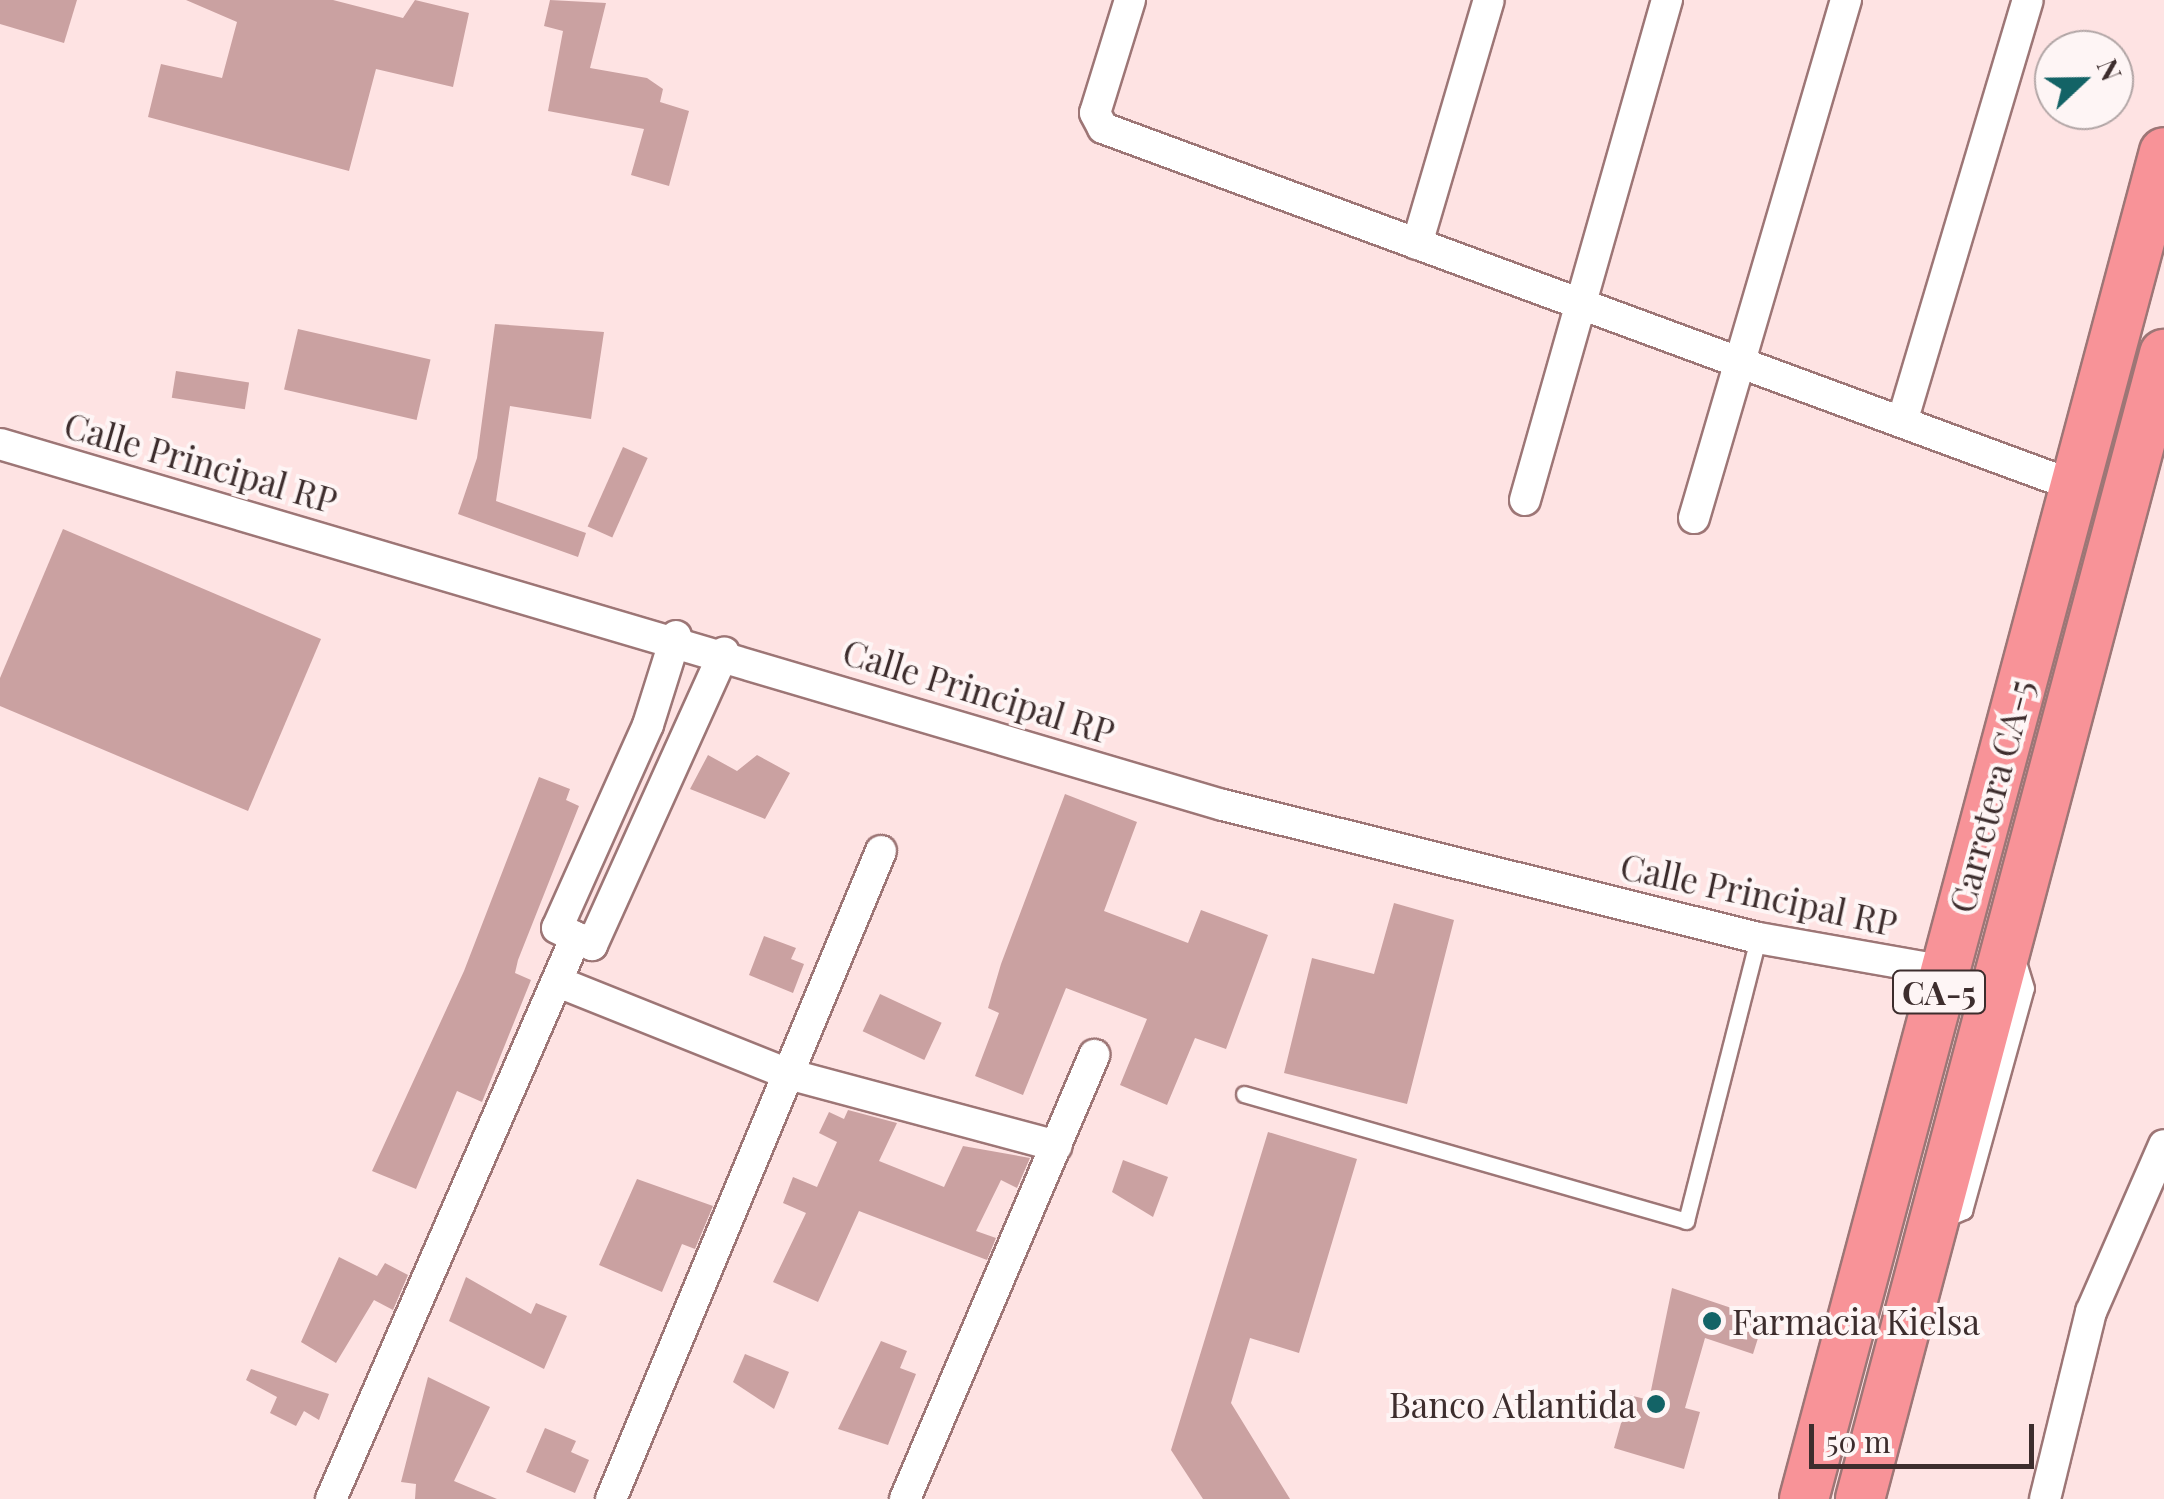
<!DOCTYPE html>
<style>
body{margin:0}
#map{position:relative;width:2164px;height:1499px;overflow:hidden;background:#fee3e3;font-family:"Playfair Display",serif}
div>[style]{position:absolute}
.building>*{inset:0;background:#caa1a1;transform-origin:0 0}
.roads{filter:drop-shadow(2px 0 #9d7676) drop-shadow(-2px 0 #9d7676) drop-shadow(0 2px #9d7676) drop-shadow(0 -2px #9d7676)}
.service>*{height:15px;margin:-7.5px;padding:0 7.5px;transform-origin:7.5px;border-radius:7.5px;background:#fff}
.minor>*{height:30px;margin:-15px;padding:0 15px;transform-origin:15px;border-radius:15px;background:#fff}
.trunk>*{height:48px;margin:-24px;padding:0 24px;transform-origin:24px;border-radius:24px;background:#f89398}
.dots>*{width:28px;height:28px;translate:-50% -50%;box-sizing:border-box;border:5px solid #fef5f5;border-radius:50%}
span{translate:-50% -50%;white-space:nowrap;text-align:center;line-height:1.15;-webkit-text-stroke:8px #fef5f5;paint-order:stroke}
.shield-label span{padding:2px 8px;background:#fef5f5;border:2px solid;border-radius:8px;-webkit-text-stroke-width:0}
.shield-label{font-size:32px;color:#3d2d2d;font-weight:700}
.street-label{font-size:35px;color:#3d2d2d}
.poi-label{font-size:35px;color:#3d2d2d}
.left{translate:0 -50%;text-align:left}
.right{translate:-100% -50%;text-align:right}
.north{position:absolute;left:2034px;top:30px;width:100px;height:100px;box-sizing:border-box;background:#fef5f5;border:2px solid #b1a5a5;border-radius:50%;rotate:68deg;font-size:28px;font-weight:700;line-height:40px;text-align:center;color:#3d2d2d}
.north::after{content:'';display:block;margin:auto;width:35px;height:45px;background:#136366;clip-path:polygon(50% 0,100% 100%,50% 72%,0 100%)}
.scale{position:absolute;left:1809px;top:1424px;width:225px;height:45px;box-sizing:border-box;border:5px solid #3d2d2d;border-top:0;padding-left:12px;font-size:30px;line-height:35px;white-space:nowrap;color:#3d2d2d;-webkit-text-stroke:8px #fef5f5;paint-order:stroke}
</style>
<div id="map">
<div class="building">
<i style="clip-path:polygon(0 0,77px 0,64px 43px,0 24px)"></i>
<i style="clip-path:polygon(186px 0,333px 0,403px 18px,415px 0,469px 13px,453px 87px,376px 69px,349px 171px,148px 117px,161px 64px,222px 78px,237px 22px)"></i>
<i style="clip-path:polygon(550px 0,606px 3px,590px 68px,647px 78px,663px 89px,660px 102px,689px 111px,669px 186px,631px 175px,644px 129px,548px 111px,563px 31px,544px 26px)"></i>
<i style="clip-path:polygon(495px 324px,604px 332px,591px 419px,510px 406px,496px 501px,586px 533px,578px 557px,458px 514px,477px 458px)"></i>
<i style="left:298px;top:329px;width:136px;height:62px;rotate:13deg"></i>
<i style="left:176px;top:371px;width:74px;height:27px;rotate:9deg"></i>
<i style="left:623px;top:447px;width:27px;height:87px;rotate:24deg"></i>
<i style="clip-path:polygon(63px 529px,321px 639px,248px 811px,0 706px,0 678px)"></i>
<i style="clip-path:polygon(708px 755px,737px 771px,757px 755px,790px 773px,765px 819px,690px 789px)"></i>
<i style="clip-path:polygon(539px 777px,570px 789px,566px 800px,579px 806px,518px 960px,515px 973px,531px 980px,482px 1102px,457px 1091px,416px 1189px,372px 1171px,464px 971px)"></i>
<i style="clip-path:polygon(1065px 794px,1137px 822px,1104px 911px,1188px 943px,1201px 910px,1268px 935px,1226px 1049px,1195px 1038px,1167px 1105px,1120px 1085px,1147px 1019px,1066px 988px,1023px 1095px,975px 1076px,999px 1013px,988px 1008px,1001px 964px)"></i>
<i style="clip-path:polygon(1394px 903px,1454px 920px,1407px 1104px,1284px 1073px,1312px 958px,1374px 974px)"></i>
<i style="clip-path:polygon(764px 936px,796px 948px,791px 959px,804px 964px,793px 993px,749px 975px)"></i>
<i style="left:880px;top:994px;width:68px;height:41px;rotate:25deg"></i>
<i style="clip-path:polygon(848px 1110px,897px 1123px,879px 1161px,944px 1187px,963px 1146px,1030px 1158px,1017px 1188px,1001px 1180px,976px 1231px,996px 1238px,987px 1260px,859px 1211px,818px 1302px,773px 1282px,806px 1213px,783px 1203px,793px 1177px,817px 1187px,837px 1142px,819px 1133px,829px 1112px,844px 1119px)"></i>
<i style="clip-path:polygon(1268px 1132px,1357px 1159px,1299px 1353px,1250px 1338px,1231px 1403px,1290px 1499px,1203px 1499px,1171px 1450px)"></i>
<i style="clip-path:polygon(1123px 1160px,1168px 1177px,1153px 1217px,1112px 1192px)"></i>
<i style="clip-path:polygon(637px 1179px,713px 1206px,695px 1249px,682px 1244px,662px 1292px,599px 1265px)"></i>
<i style="clip-path:polygon(339px 1257px,377px 1276px,385px 1263px,408px 1275px,393px 1310px,374px 1300px,336px 1363px,301px 1342px)"></i>
<i style="clip-path:polygon(466px 1277px,531px 1314px,536px 1303px,567px 1316px,544px 1369px,449px 1321px)"></i>
<i style="clip-path:polygon(1672px 1288px,1764px 1319px,1753px 1354px,1705px 1338px,1685px 1408px,1700px 1412px,1684px 1469px,1614px 1448px,1629px 1395px,1649px 1400px)"></i>
<i style="clip-path:polygon(881px 1341px,907px 1351px,900px 1368px,916px 1374px,888px 1445px,838px 1429px)"></i>
<i style="clip-path:polygon(745px 1354px,789px 1372px,774px 1409px,733px 1382px)"></i>
<i style="clip-path:polygon(251px 1369px,329px 1394px,319px 1420px,304px 1411px,296px 1426px,270px 1413px,277px 1397px,246px 1380px)"></i>
<i style="clip-path:polygon(428px 1377px,490px 1407px,454px 1481px,497px 1499px,415px 1499px,416px 1484px,401px 1482px)"></i>
<i style="clip-path:polygon(545px 1428px,576px 1441px,571px 1452px,589px 1460px,575px 1493px,526px 1472px)"></i>
</div>
<div class="roads">
<div class="service">
<i style="left:1244px;top:1094px;width:460px;rotate:16deg"></i>
<i style="left:1686px;top:1221px;width:292px;rotate:-75.7deg"></i>
<i style="left:1945px;top:1219px;width:21px;rotate:-23deg"></i>
<i style="left:1964px;top:1211px;width:231px;rotate:-74.5deg"></i>
<i style="left:2026px;top:988px;width:31px;rotate:-107deg"></i>
</div>
<div class="minor">
<i style="left:1130px;top:0;width:118px;rotate:107.2deg"></i>
<i style="left:1095px;top:113px;width:17px;rotate:62deg"></i>
<i style="left:1103px;top:128px;width:1033px;rotate:20.22deg"></i>
<i style="left:1417px;top:244px;width:254px;rotate:-73.6deg"></i>
<i style="left:1902px;top:422px;width:440px;rotate:-73.4deg"></i>
<i style="left:0;top:444px;width:1275px;rotate:16.45deg"></i>
<i style="left:1223px;top:805px;width:551px;rotate:13.96deg"></i>
<i style="left:1758px;top:938px;width:190px;rotate:10deg"></i>
<i style="left:1525px;top:500px;width:520px;rotate:-74.15deg"></i>
<i style="left:1694px;top:518px;width:540px;rotate:-73.65deg"></i>
<i style="left:676px;top:636px;width:93px;rotate:107.5deg"></i>
<i style="left:648px;top:725px;width:222px;rotate:114.1deg"></i>
<i style="left:557px;top:928px;width:39px;rotate:26deg"></i>
<i style="left:592px;top:945px;width:321px;rotate:-65.7deg"></i>
<i style="left:558px;top:982px;width:248px;rotate:21.8deg"></i>
<i style="left:788px;top:1074px;width:278px;rotate:15deg"></i>
<i style="left:331px;top:1499px;width:613px;rotate:-66.45deg"></i>
<i style="left:611px;top:1499px;width:702px;rotate:-67.38deg"></i>
<i style="left:905px;top:1499px;width:483px;rotate:-66.9deg"></i>
<i style="left:2045px;top:1499px;width:193px;rotate:-76.2deg"></i>
<i style="left:2091px;top:1312px;width:182px;rotate:-66.4deg"></i>
</div>
<div class="trunk">
<i style="left:1804px;top:1499px;width:1394px;rotate:-75.04deg"></i>
<i style="left:1860px;top:1499px;width:1185px;rotate:-75.13deg"></i>
</div>
</div>
<div class="dots">
<i style="left:1712px;top:1321px;background:#136366"></i>
<i style="left:1656px;top:1404px;background:#136366"></i>
</div>
<div class="shield-label">
<span style="left:1939px;top:992px">CA-5</span>
</div>
<div class="street-label">
<span style="left:201px;top:462px;rotate:16deg">Calle Principal RP</span>
<span style="left:979px;top:691px;rotate:17deg">Calle Principal RP</span>
<span style="left:1991px;top:796px;rotate:-75deg">Carretera CA-5</span>
<span style="left:1759px;top:894px;rotate:12deg">Calle Principal RP</span>
</div>
<div class="poi-label">
<span class="left" style="left:1732px;top:1321px">Farmacia Kielsa</span>
<span class="right" style="left:1636px;top:1404px">Banco Atlantida</span>
</div>
<div class="north">N</div>
<div class="scale">50 m</div>
</div>
